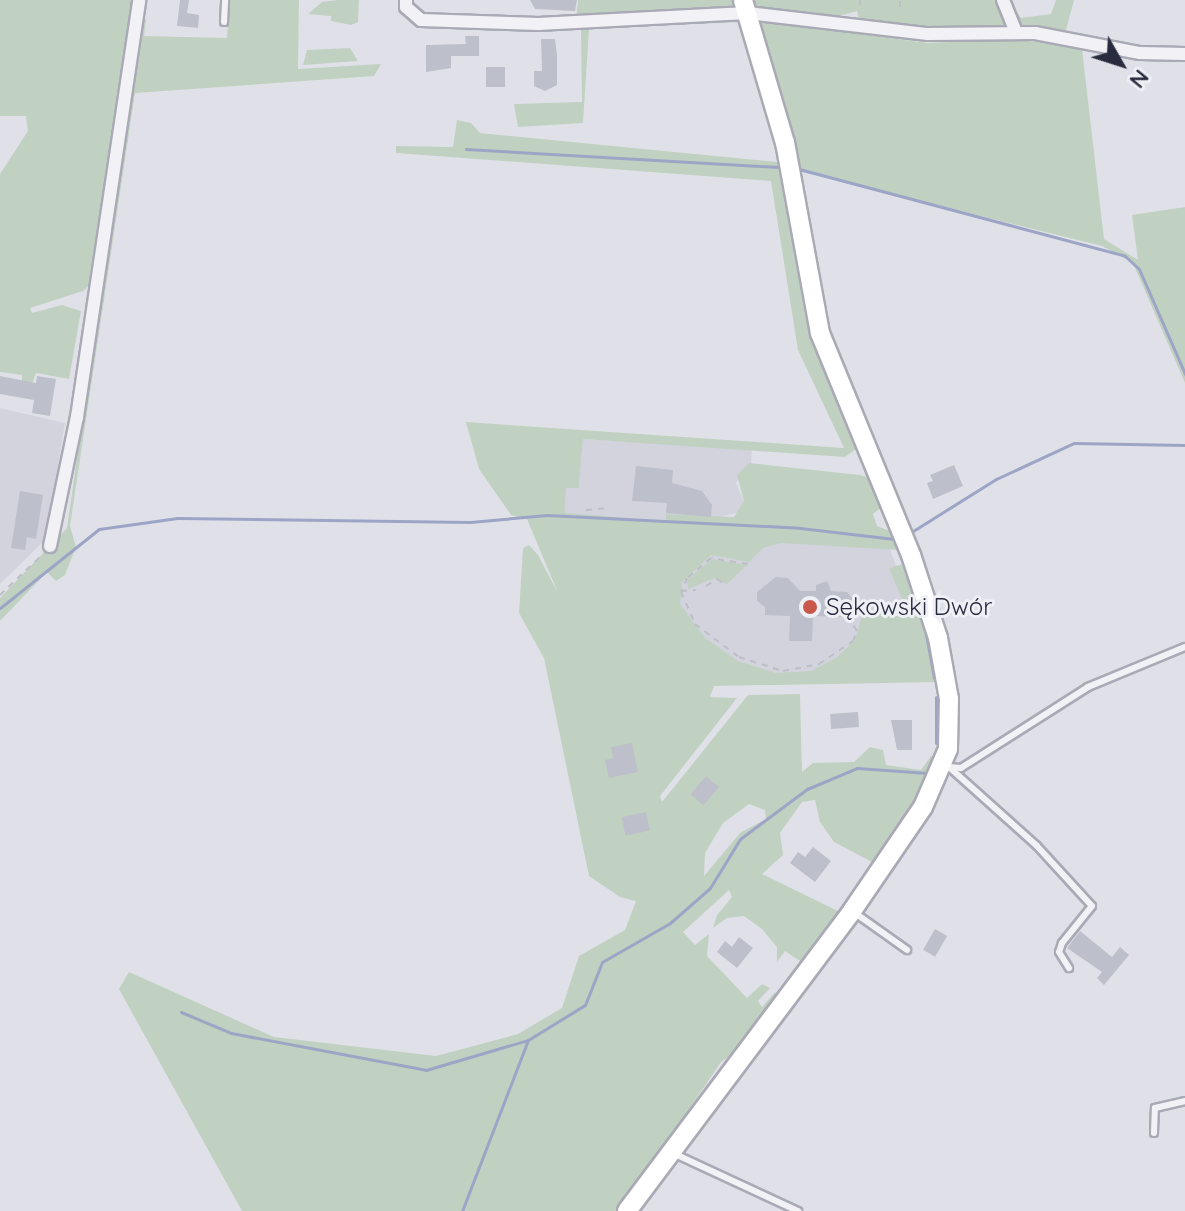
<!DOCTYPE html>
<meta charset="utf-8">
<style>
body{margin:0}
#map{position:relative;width:1185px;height:1211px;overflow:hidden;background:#e0e1e8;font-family:Quicksand,sans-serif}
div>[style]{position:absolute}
.built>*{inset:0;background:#d2d3dd}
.green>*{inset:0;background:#c1d1c1}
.stream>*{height:3px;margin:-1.5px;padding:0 1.5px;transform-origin:1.5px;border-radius:1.5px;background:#9ca5c6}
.building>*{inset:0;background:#bdbfca;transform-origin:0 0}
.path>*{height:2px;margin-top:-1px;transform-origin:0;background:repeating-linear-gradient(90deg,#bebec6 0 6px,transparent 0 12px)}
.roads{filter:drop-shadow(2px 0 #a9aab5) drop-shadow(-2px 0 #a9aab5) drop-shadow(0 2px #a9aab5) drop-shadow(0 -2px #a9aab5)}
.lane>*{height:6px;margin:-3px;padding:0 3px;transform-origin:3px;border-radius:3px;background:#f2f2f6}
.street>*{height:12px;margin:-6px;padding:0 6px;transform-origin:6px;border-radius:6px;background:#f2f2f6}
.secondary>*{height:18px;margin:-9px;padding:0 9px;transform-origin:9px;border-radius:9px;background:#fff}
.dots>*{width:22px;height:22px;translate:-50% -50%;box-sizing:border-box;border:4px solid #eff0f6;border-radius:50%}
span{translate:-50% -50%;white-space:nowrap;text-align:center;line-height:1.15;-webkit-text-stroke:6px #eff0f6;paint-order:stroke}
.poi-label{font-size:24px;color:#292b3e}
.left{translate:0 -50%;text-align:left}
.north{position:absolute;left:1081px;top:24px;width:80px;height:80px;-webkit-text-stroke:6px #eff0f6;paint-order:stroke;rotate:129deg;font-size:22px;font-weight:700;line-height:32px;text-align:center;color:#292b3e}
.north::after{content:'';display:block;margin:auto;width:28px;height:36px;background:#292b3e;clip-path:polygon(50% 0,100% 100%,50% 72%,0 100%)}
</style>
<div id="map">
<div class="built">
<i style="clip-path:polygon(0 408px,65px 423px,46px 539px,0 584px)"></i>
<i style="clip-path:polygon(583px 439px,752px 449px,751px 463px,736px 483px,744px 501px,740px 512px,712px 519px,666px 514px,667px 521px,565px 514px,566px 488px,579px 488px)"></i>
<i style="clip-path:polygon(527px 519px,888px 544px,913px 613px,862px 683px,714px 667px)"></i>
</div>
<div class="green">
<i style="clip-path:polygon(0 0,135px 0,93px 282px,83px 291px,30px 308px,32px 313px,62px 305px,81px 311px,69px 379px,36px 373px,32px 384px,22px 381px,22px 375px,0 372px,0 174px,28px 131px,26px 116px,0 116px)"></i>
<i style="clip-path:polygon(230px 0,299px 0,298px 69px,381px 64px,374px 76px,135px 93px,70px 526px,76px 547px,65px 575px,56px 581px,47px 572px,0 621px,0 598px,67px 528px,140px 21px,146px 20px,144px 36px,227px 38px)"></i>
<i style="clip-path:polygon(338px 0,359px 0,358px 22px,351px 25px,331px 21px,331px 16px,308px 14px,322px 2px)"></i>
<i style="clip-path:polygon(578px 0,734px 0,735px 6px,576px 20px)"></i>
<i style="clip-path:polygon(752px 0,998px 0,1008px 26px,945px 29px,868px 21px,859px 19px,857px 11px,835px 17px,762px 10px)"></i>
<i style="clip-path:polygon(1009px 0,1021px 18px,1051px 14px,1056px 0,1074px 0,1065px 34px,1022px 26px)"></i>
<i style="clip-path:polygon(738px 15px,740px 22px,589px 29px,583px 123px,518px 127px,514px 104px,582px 102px,581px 27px)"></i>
<i style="clip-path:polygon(760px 20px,927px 43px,1016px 39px,1082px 49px,1104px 239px,1138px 260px,1132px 215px,1185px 207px,1185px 383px,1133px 263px,1102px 246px,802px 172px)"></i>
<i style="clip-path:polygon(350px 48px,358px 61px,303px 65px,307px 50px)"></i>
<i style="clip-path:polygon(evenodd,457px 120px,471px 123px,480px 133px,778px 162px,860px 446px,845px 457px,583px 439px,579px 488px,566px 488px,565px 513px,666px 521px,666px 514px,734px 517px,744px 501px,737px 475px,749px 463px,860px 475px,871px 478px,882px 507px,873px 514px,877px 526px,892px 532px,899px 550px,781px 543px,763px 548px,749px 562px,711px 555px,682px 582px,680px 604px,705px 638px,738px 661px,776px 673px,811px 671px,836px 658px,855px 640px,863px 613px,901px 612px,904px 603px,889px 569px,895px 566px,904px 564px,920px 618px,924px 618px,939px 682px,714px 686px,710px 697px,737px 698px,660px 796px,662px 802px,748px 695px,800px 694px,802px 772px,813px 763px,854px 762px,870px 747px,883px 750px,886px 765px,921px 770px,931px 756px,937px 757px,936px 770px,870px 875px,866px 871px,872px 862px,834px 842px,820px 822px,815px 800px,802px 802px,780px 833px,783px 855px,762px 874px,838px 911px,857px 885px,861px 887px,786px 986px,782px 985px,800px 961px,785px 951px,777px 962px,777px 947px,762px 929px,744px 916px,727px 918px,713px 928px,717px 915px,732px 897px,729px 890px,683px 932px,695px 945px,709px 934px,707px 956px,747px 998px,762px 984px,770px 988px,758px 1001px,762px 1007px,775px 992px,777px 1000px,740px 1048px,721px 1062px,620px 1211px,242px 1211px,119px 989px,129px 972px,274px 1037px,436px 1056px,518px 1034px,562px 1008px,579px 956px,625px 930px,636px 901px,620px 897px,589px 876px,544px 658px,519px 613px,523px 548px,529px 545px,538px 555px,558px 593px,527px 519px,511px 515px,479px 469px,466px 422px,844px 448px,798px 350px,771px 181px,396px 153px,396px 146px,453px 147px,457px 120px,749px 804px,765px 810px,766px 819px,740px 833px,704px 876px,705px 853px,723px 823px,749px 804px)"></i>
<i style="clip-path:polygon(712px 559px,747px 565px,727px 584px,714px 578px,688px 589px,687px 580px)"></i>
</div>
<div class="stream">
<i style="left:466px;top:149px;width:313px;rotate:3.3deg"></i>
<i style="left:799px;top:169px;width:337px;rotate:14.9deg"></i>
<i style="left:1125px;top:256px;width:19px;rotate:43deg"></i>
<i style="left:1139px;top:269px;width:115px;rotate:66.3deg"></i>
<i style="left:913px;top:531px;width:98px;rotate:-32.1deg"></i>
<i style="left:996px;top:479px;width:86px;rotate:-24.8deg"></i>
<i style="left:1074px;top:443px;width:111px;rotate:1deg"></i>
<i style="left:0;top:608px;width:127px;rotate:-38.6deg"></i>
<i style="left:99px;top:529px;width:79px;rotate:-8deg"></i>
<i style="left:177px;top:518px;width:293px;rotate:0.8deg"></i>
<i style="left:470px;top:522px;width:77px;rotate:-5.2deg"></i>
<i style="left:547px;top:515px;width:253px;rotate:2.9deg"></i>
<i style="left:800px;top:528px;width:95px;rotate:6.7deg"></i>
<i style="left:894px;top:539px;width:11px;rotate:68deg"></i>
<i style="left:924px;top:623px;width:56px;rotate:79.7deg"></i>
<i style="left:936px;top:697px;width:46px;rotate:90deg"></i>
<i style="left:181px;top:1012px;width:54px;rotate:22.8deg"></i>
<i style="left:231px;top:1033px;width:198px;rotate:10.7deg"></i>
<i style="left:426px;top:1070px;width:106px;rotate:-16.4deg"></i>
<i style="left:462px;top:1211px;width:183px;rotate:-68.9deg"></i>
<i style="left:528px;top:1040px;width:67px;rotate:-31.6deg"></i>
<i style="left:585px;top:1005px;width:46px;rotate:-68.4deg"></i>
<i style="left:602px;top:962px;width:78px;rotate:-29.8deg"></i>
<i style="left:670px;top:923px;width:53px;rotate:-41.2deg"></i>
<i style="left:710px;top:888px;width:57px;rotate:-58.5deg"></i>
<i style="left:740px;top:839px;width:84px;rotate:-36.7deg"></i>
<i style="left:807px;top:789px;width:54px;rotate:-22.8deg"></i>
<i style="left:857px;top:768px;width:71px;rotate:4deg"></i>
</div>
<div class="building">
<i style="clip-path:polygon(180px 0,189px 0,187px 13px,199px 15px,198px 28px,177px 26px)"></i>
<i style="clip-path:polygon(530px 0,577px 0,575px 11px,535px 9px)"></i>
<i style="clip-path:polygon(465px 36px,479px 36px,479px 56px,451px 56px,451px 68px,426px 72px,426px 45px,466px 44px)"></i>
<i style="clip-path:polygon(541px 39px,555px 39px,557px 55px,557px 85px,545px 91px,534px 86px,534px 71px,542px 71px)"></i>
<i style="left:486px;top:67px;width:19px;height:20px"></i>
<i style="clip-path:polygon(0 376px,36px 383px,37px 376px,56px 379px,50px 416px,32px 413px,34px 400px,0 394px)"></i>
<i style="clip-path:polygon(954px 465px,963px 486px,933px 499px,927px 483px,933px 481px,930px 475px)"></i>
<i style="clip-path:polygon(636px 466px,673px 470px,672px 483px,702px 491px,712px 505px,711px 517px,666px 513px,667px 503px,632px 501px)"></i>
<i style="clip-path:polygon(20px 491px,43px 495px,36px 539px,27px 537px,25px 550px,11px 548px)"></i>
<i style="clip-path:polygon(776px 577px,788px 578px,800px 591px,816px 591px,816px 585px,827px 581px,831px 591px,847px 592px,854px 600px,854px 610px,846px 617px,813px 616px,812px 641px,789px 641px,790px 616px,765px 615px,765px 607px,757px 601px,757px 592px)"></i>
<i style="left:858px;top:712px;width:15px;height:28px;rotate:86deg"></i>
<i style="clip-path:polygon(891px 720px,912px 720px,912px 750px,897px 750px)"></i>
<i style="clip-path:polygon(632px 743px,638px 772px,609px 778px,605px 760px,613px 758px,611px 747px)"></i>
<i style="left:706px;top:776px;width:17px;height:24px;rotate:40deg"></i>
<i style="left:646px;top:812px;width:19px;height:25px;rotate:78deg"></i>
<i style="clip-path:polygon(813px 847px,831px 861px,815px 882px,790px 863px,798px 852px,805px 857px)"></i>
<i style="left:935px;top:929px;width:14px;height:24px;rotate:30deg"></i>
<i style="clip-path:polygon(1080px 931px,1112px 957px,1120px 947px,1129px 955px,1104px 985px,1097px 978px,1102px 972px,1067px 948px)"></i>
<i style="clip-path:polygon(739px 937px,753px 948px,737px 968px,717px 952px,725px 941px,732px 947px)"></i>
</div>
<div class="path">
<i style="left:860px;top:5px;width:5px;rotate:-90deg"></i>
<i style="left:900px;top:7px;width:7px;rotate:-90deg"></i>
<i style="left:586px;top:510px;width:22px;rotate:-5deg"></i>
<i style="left:748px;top:564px;width:37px;rotate:-171deg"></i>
<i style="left:711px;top:558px;width:31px;rotate:140deg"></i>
<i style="left:687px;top:578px;width:15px;rotate:113deg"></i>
<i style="left:681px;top:592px;width:35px;rotate:66deg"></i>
<i style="left:695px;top:624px;width:55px;rotate:36.9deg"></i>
<i style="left:739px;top:657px;width:46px;rotate:17.7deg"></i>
<i style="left:783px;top:671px;width:37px;rotate:-11deg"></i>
<i style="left:819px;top:664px;width:41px;rotate:-34.1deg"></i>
<i style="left:853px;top:641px;width:11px;rotate:-68deg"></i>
<i style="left:857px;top:631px;width:13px;rotate:-122deg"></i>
<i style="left:706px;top:586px;width:13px;rotate:-32deg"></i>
<i style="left:717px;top:579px;width:9px;rotate:32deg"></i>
<i style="left:681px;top:591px;width:15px;rotate:-4deg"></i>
<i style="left:0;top:595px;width:58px;rotate:-43.6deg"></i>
</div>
<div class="roads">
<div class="lane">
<i style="left:224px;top:22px;width:22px;rotate:-87deg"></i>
<i style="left:949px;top:767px;width:118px;rotate:41.9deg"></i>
<i style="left:1037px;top:846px;width:81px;rotate:47.5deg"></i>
<i style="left:1092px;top:906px;width:48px;rotate:129deg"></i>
<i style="left:1062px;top:943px;width:9px;rotate:108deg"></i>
<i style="left:1059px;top:952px;width:19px;rotate:58deg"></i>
<i style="left:949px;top:767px;width:12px;rotate:5deg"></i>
<i style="left:961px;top:768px;width:151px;rotate:-32.5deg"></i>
<i style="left:1088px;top:687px;width:105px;rotate:-22.4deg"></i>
<i style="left:855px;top:913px;width:64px;rotate:35.4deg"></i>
<i style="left:1154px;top:1133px;width:25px;rotate:-88deg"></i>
<i style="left:1155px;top:1108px;width:31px;rotate:-13deg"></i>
<i style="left:675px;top:1154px;width:136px;rotate:24.9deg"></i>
</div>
<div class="street">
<i style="left:406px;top:0;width:7px;rotate:90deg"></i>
<i style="left:406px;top:7px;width:20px;rotate:41deg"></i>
<i style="left:421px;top:20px;width:117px;rotate:2deg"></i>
<i style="left:538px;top:24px;width:210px;rotate:-3deg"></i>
<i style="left:748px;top:13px;width:181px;rotate:6.7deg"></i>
<i style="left:928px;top:34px;width:107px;rotate:-0.5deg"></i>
<i style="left:1035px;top:33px;width:107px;rotate:10.8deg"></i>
<i style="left:1140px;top:53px;width:45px;rotate:1.3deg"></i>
<i style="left:1003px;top:0;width:35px;rotate:68deg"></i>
<i style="left:50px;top:546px;width:132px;rotate:-78.2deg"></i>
<i style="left:77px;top:417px;width:422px;rotate:-81.5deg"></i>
</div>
<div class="secondary">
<i style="left:627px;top:1211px;width:375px;rotate:-53.1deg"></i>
<i style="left:852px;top:911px;width:126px;rotate:-55.7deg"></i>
<i style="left:923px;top:807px;width:63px;rotate:-66.7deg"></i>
<i style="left:948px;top:749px;width:50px;rotate:-88.9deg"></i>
<i style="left:949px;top:699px;width:62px;rotate:-100.2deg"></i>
<i style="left:938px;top:638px;width:87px;rotate:-108deg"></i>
<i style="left:911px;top:555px;width:240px;rotate:-112.3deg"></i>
<i style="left:820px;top:333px;width:193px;rotate:-100.4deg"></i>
<i style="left:785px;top:143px;width:149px;rotate:-106.4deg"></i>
</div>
</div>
<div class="dots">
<i style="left:810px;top:607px;background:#c8584a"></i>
</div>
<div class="poi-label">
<span class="left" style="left:826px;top:607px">Sękowski Dwór</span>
</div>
<div class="north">N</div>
</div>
